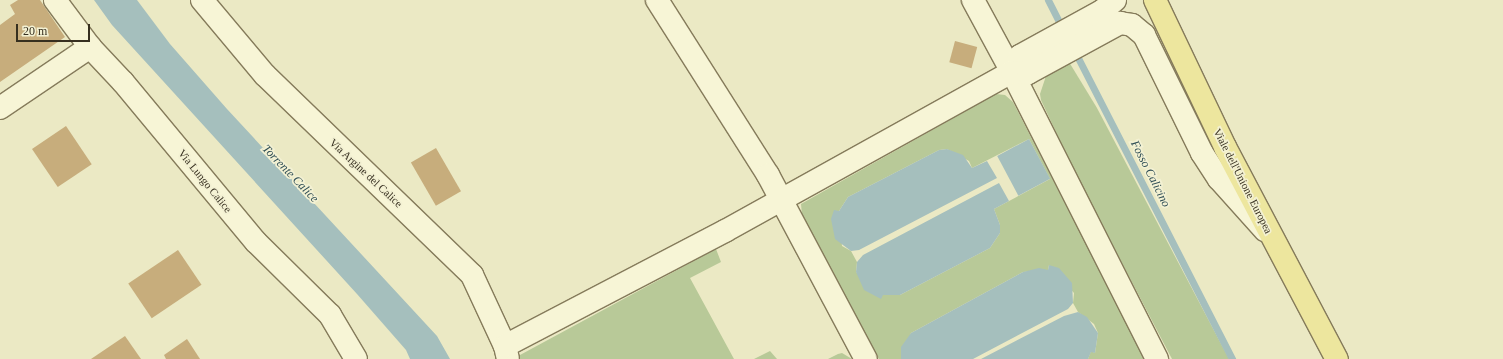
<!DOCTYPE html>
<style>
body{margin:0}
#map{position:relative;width:1503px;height:359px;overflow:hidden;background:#ebe9c4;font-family:"Times New Roman",serif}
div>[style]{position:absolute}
.green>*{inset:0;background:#b8c998}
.water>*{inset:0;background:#a5bfbd;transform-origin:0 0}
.stream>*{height:7px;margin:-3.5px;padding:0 3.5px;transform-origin:3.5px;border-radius:3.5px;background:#a5bfbd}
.building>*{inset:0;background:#c7ad7c;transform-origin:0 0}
.roads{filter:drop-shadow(1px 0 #857b5b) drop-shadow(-1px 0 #857b5b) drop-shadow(0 1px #857b5b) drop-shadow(0 -1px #857b5b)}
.minor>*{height:22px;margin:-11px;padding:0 11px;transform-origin:11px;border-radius:11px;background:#f7f5d6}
.major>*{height:22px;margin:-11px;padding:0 11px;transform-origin:11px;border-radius:11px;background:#ede69e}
span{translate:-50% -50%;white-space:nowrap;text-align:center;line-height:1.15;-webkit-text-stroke:3.5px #f3f1d3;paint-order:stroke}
.street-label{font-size:11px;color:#362f1f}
.water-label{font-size:12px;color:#2f4e55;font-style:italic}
.scale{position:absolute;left:16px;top:24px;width:74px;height:18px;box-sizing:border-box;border:2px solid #362f1f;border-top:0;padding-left:5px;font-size:12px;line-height:14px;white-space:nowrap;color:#362f1f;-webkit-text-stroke:3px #f3f1d3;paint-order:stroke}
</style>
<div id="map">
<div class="green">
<i style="clip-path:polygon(1069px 62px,1097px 108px,1229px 359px,1172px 359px,1074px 171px,1041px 100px,1040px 94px,1046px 76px)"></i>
<i style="clip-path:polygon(evenodd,996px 94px,1005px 95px,1013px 102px,1145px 359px,1088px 359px,1091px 351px,1095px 353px,1098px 333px,1094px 324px,1078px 312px,1073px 303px,1074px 293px,1049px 265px,1048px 270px,1023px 272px,911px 333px,901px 359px,879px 359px,802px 215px,801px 204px,996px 94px,1029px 139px,1050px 179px,994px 209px,1000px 225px,1000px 233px,990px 248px,900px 295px,883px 295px,856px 272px,857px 262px,851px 251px,842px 246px,839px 211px,848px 197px,939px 150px,947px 149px,969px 161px,972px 168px,1029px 139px)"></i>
<i style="clip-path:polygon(716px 249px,721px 262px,690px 278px,734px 359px,519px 359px,520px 355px)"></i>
<i style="clip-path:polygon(770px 351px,777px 359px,754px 359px)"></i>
<i style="clip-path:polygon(842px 353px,852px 359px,828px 359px,838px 354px)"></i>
</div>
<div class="water">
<i style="clip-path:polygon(94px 0,137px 0,170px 44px,227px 109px,437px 336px,450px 359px,410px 359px,406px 350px,357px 294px,112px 25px)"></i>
<i style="left:1029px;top:139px;width:45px;height:36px;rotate:62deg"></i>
<i style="clip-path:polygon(947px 149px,963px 155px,972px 168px,987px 161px,997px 178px,859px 250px,851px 251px,835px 239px,831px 219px,834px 210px,839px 211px,848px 197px,939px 150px)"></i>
<i style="clip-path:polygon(999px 183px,1009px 201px,994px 209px,1000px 225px,1000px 233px,990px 248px,900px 295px,883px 295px,881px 299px,864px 290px,856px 272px,857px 262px,863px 255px)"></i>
<i style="clip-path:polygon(1049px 265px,1059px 268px,1072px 283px,1073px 303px,1068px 309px,973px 359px,901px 359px,901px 347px,911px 333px,1023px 272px,1039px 268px,1048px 270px)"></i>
<i style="clip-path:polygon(1078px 312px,1087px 317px,1098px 333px,1095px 353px,1091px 352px,1088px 359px,981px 359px,1064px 316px)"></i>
</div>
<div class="stream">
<i style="left:1048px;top:0;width:34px;rotate:63deg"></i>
<i style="left:1074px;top:50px;width:347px;rotate:62.9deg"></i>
</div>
<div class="building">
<i style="clip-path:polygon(18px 0,40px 0,65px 37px,0 82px,0 25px,15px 14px,10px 5px)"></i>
<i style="left:955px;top:41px;width:23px;height:22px;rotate:15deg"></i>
<i style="left:66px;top:126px;width:46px;height:41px;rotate:56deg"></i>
<i style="left:436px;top:148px;width:50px;height:29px;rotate:60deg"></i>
<i style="left:178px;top:250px;width:42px;height:60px;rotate:56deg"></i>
<i style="clip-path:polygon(125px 336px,141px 359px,91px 359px)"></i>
<i style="clip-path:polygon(187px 339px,200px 359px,166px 359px,164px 355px)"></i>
</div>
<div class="roads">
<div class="minor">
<i style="left:55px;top:0;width:59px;rotate:53.3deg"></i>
<i style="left:90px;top:47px;width:48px;rotate:46.7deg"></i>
<i style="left:123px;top:82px;width:208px;rotate:50.3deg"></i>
<i style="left:256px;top:242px;width:104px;rotate:44.6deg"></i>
<i style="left:330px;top:315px;width:51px;rotate:59.4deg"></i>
<i style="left:202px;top:0;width:98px;rotate:50deg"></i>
<i style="left:265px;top:75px;width:288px;rotate:44deg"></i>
<i style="left:472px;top:275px;width:78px;rotate:65.1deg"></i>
<i style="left:505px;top:346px;width:13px;rotate:77deg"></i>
<i style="left:657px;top:0;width:207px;rotate:57.6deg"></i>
<i style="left:768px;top:175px;width:208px;rotate:62deg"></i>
<i style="left:973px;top:0;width:82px;rotate:61.6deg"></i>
<i style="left:1012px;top:72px;width:322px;rotate:63.2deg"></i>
<i style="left:1012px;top:72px;width:18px;rotate:-63deg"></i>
<i style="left:1020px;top:56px;width:94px;rotate:-28.8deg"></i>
<i style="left:1102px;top:11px;width:17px;rotate:-40deg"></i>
<i style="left:0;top:108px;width:109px;rotate:-34.1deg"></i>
<i style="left:505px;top:346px;width:248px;rotate:-27.6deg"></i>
<i style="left:725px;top:231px;width:328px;rotate:-29deg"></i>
<i style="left:1012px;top:72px;width:16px;rotate:4deg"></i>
<i style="left:1028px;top:73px;width:105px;rotate:-28.5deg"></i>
<i style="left:1120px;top:23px;width:12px;rotate:9deg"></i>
<i style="left:1132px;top:25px;width:16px;rotate:40deg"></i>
<i style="left:1144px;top:35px;width:131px;rotate:63.8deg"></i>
<i style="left:1202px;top:153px;width:31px;rotate:57deg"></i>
<i style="left:1219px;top:179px;width:69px;rotate:48deg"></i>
</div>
<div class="major">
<i style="left:1155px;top:0;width:163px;rotate:64.5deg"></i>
<i style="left:1225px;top:147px;width:240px;rotate:62.2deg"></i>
</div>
</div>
<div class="street-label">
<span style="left:366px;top:173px;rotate:43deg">Via Argine del Calice</span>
<span style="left:205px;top:181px;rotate:51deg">Via Lungo Calice</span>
<span style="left:1243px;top:181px;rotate:63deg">Viale dell'Unione Europea</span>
</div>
<div class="water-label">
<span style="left:290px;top:174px;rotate:46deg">Torrente Calice</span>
<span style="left:1150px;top:174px;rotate:63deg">Fosso Calicino</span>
</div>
<div class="scale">20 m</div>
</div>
